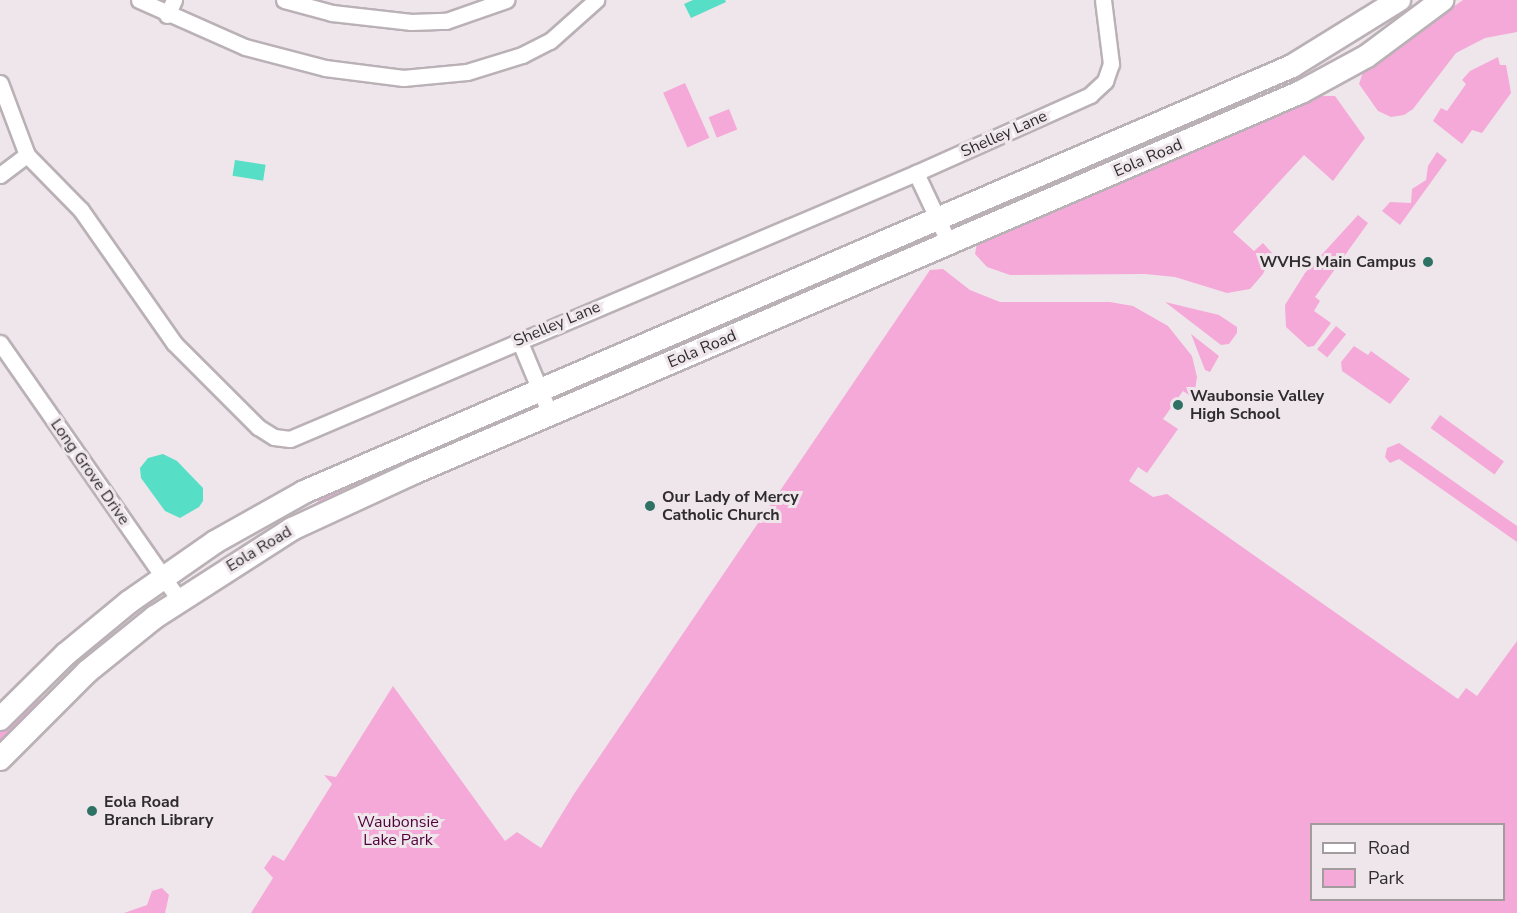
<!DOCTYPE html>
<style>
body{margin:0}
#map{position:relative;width:1517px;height:913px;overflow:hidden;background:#efe6eb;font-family:"Nunito Sans",sans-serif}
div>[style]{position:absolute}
.green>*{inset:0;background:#f5a9d8;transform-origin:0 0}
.water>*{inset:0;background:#57dec6;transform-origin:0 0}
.roads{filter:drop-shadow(2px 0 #bab1b6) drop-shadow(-2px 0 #bab1b6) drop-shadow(0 2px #bab1b6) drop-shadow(0 -2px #bab1b6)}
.minor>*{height:15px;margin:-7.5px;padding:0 7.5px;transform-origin:7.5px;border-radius:7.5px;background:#fff}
.secondary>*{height:22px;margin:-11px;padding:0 11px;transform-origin:11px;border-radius:11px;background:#fff}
.dots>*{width:16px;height:16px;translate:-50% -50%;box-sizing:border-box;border:3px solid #efe6eb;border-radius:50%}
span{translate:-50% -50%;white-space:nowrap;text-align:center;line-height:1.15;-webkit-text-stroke:6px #efe6eb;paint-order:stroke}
.street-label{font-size:16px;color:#2f2c2e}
.poi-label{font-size:16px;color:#2f2c2e;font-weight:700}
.right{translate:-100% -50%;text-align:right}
.left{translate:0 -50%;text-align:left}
.park-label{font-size:16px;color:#50033c}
.legend{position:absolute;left:1310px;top:823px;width:195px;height:78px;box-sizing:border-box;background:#efe6eb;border:2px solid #a29c9f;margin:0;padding:8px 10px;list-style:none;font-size:18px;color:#2f2c2e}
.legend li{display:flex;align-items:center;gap:12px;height:30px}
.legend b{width:30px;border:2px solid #a29c9f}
</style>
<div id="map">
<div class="green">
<i style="clip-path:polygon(1463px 0,1517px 0,1517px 32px,1485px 38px,1456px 53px,1413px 109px,1404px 115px,1391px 117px,1378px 111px,1359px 84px,1364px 69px)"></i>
<i style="clip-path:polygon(1498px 57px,1500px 65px,1506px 65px,1511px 93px,1482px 133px,1472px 130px,1462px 144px,1433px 121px,1441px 108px,1447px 111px,1466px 84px,1462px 80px,1470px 71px)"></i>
<i style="left:685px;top:83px;width:60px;height:24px;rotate:66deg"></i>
<i style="clip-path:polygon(1316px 96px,1335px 96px,1365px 138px,1333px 181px,1304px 155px,1233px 232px,1254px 251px,1263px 243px,1272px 253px,1263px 274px,1250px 289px,1227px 293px,1175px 277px,1145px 274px,1010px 275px,987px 267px,975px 254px,977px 243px)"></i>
<i style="left:729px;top:109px;width:22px;height:22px;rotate:68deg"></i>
<i style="clip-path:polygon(1180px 123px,1182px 127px,1163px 141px,1059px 183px,1126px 146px)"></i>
<i style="clip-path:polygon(1437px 152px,1447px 160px,1400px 225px,1382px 211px,1390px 202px,1411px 203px,1412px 189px,1426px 180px,1428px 166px)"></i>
<i style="clip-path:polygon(1358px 215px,1368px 223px,1315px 297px,1320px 301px,1314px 311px,1331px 323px,1314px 346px,1308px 347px,1286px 327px,1285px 305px,1305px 273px)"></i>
<i style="clip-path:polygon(evenodd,943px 269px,970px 290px,1000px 302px,1110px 302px,1133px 306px,1168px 326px,1192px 356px,1197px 377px,1195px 390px,1192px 397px,1183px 391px,1163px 419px,1178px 429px,1147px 473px,1138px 467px,1129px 481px,1153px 497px,1167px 494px,1458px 699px,1466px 688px,1477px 696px,1517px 641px,1517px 913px,251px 913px,273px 878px,264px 868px,273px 855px,284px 861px,332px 784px,324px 775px,336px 777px,393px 686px,505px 841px,517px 832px,541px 848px,574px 794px,930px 270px,943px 269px,1504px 824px,1504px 900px,1312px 900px,1312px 824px,1504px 824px)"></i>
<i style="clip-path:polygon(801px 289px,763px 313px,688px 345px,686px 343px,726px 319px)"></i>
<i style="clip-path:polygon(1165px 302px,1219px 315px,1237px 327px,1237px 333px,1229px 344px,1221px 345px)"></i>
<i style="left:1336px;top:326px;width:13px;height:30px;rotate:39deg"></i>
<i style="clip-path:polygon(1191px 334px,1219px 356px,1210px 372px,1205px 370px)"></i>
<i style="clip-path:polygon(1354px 346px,1368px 355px,1371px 351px,1410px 379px,1390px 404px,1342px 371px,1341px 362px)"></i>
<i style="left:1440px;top:415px;width:79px;height:16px;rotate:36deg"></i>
<i style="clip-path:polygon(1399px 443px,1517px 526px,1517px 542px,1399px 459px,1390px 463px,1385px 457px,1387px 448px)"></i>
<i style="clip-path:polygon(404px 460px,359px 487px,318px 506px,316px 503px,340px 485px)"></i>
<i style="clip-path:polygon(48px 688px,30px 713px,0 747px,0 732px)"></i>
<i style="clip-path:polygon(162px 888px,169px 895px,165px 913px,124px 913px,147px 905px,152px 891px)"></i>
</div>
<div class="water">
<i style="clip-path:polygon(693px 0,725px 0,726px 2px,691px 18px,684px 4px)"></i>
<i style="left:235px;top:160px;width:31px;height:16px;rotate:9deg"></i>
<i style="clip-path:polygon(163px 454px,177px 461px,203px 488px,203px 501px,199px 507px,180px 518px,165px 511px,141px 478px,140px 468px,148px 458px)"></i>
</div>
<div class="roads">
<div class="minor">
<i style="left:139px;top:0;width:116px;rotate:23.9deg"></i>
<i style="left:245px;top:47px;width:83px;rotate:14.7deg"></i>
<i style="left:325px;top:68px;width:79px;rotate:7.3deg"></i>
<i style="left:403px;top:78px;width:64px;rotate:-5.4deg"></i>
<i style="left:467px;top:72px;width:58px;rotate:-17.2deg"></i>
<i style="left:522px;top:55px;width:31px;rotate:-27deg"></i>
<i style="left:550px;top:41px;width:62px;rotate:-41.7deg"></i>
<i style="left:284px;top:0;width:50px;rotate:15.2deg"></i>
<i style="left:332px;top:13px;width:80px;rotate:6.5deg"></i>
<i style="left:411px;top:22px;width:35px;rotate:-2deg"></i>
<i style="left:446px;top:21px;width:64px;rotate:-19.3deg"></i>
<i style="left:167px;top:15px;width:17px;rotate:-65deg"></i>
<i style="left:0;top:83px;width:77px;rotate:69.4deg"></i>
<i style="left:27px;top:155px;width:77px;rotate:45.5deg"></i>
<i style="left:81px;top:210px;width:162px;rotate:55deg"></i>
<i style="left:174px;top:343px;width:119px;rotate:45deg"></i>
<i style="left:258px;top:427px;width:19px;rotate:32deg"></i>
<i style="left:274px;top:437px;width:16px;rotate:7deg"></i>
<i style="left:290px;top:439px;width:680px;rotate:-23.02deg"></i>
<i style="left:916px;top:173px;width:191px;rotate:-24.1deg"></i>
<i style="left:1090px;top:95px;width:21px;rotate:-43deg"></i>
<i style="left:1105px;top:81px;width:18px;rotate:-71deg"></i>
<i style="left:1111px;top:64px;width:64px;rotate:-97.1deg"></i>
<i style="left:916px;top:173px;width:77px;rotate:64.8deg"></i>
<i style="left:0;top:175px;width:34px;rotate:-37deg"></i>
<i style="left:519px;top:340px;width:80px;rotate:67.3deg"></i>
<i style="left:0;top:343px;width:313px;rotate:55.1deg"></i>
</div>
<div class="secondary">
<i style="left:0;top:719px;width:93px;rotate:-44.6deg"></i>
<i style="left:66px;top:654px;width:82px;rotate:-39.5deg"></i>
<i style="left:129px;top:602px;width:105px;rotate:-34.9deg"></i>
<i style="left:215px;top:542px;width:102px;rotate:-29.3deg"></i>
<i style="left:304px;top:492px;width:1076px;rotate:-23.32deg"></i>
<i style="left:1292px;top:66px;width:126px;rotate:-31.7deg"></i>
<i style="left:0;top:759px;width:124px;rotate:-45deg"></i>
<i style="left:88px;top:671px;width:86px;rotate:-38.9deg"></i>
<i style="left:155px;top:617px;width:163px;rotate:-32.7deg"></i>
<i style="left:292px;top:529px;width:133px;rotate:-24.8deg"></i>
<i style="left:413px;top:473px;width:966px;rotate:-23.22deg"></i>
<i style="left:1301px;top:92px;width:75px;rotate:-28.6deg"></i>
<i style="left:1367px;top:56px;width:94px;rotate:-36.7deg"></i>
</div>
</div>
<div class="dots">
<i style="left:1428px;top:262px;background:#2e7266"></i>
<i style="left:1178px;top:405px;background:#2e7266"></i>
<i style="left:650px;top:506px;background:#2e7266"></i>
<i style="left:92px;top:811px;background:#2e7266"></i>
</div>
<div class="street-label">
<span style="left:1004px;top:134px;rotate:-24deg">Shelley Lane</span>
<span style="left:1148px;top:158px;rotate:-23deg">Eola Road</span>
<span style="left:557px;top:324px;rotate:-23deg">Shelley Lane</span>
<span style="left:702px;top:349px;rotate:-23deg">Eola Road</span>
<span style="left:90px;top:472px;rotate:55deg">Long Grove Drive</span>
<span style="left:259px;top:549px;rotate:-31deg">Eola Road</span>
</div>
<div class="poi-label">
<span class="right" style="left:1416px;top:262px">WVHS Main Campus</span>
<span class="left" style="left:1190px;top:405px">Waubonsie Valley<br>High School</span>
<span class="left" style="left:662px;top:506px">Our Lady of Mercy<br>Catholic Church</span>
<span class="left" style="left:104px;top:811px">Eola Road<br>Branch Library</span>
</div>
<div class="park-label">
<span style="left:398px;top:831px">Waubonsie<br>Lake Park</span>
</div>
<ul class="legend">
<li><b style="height:8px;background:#fff"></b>Road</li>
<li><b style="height:16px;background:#f5a9d8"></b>Park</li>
</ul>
</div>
